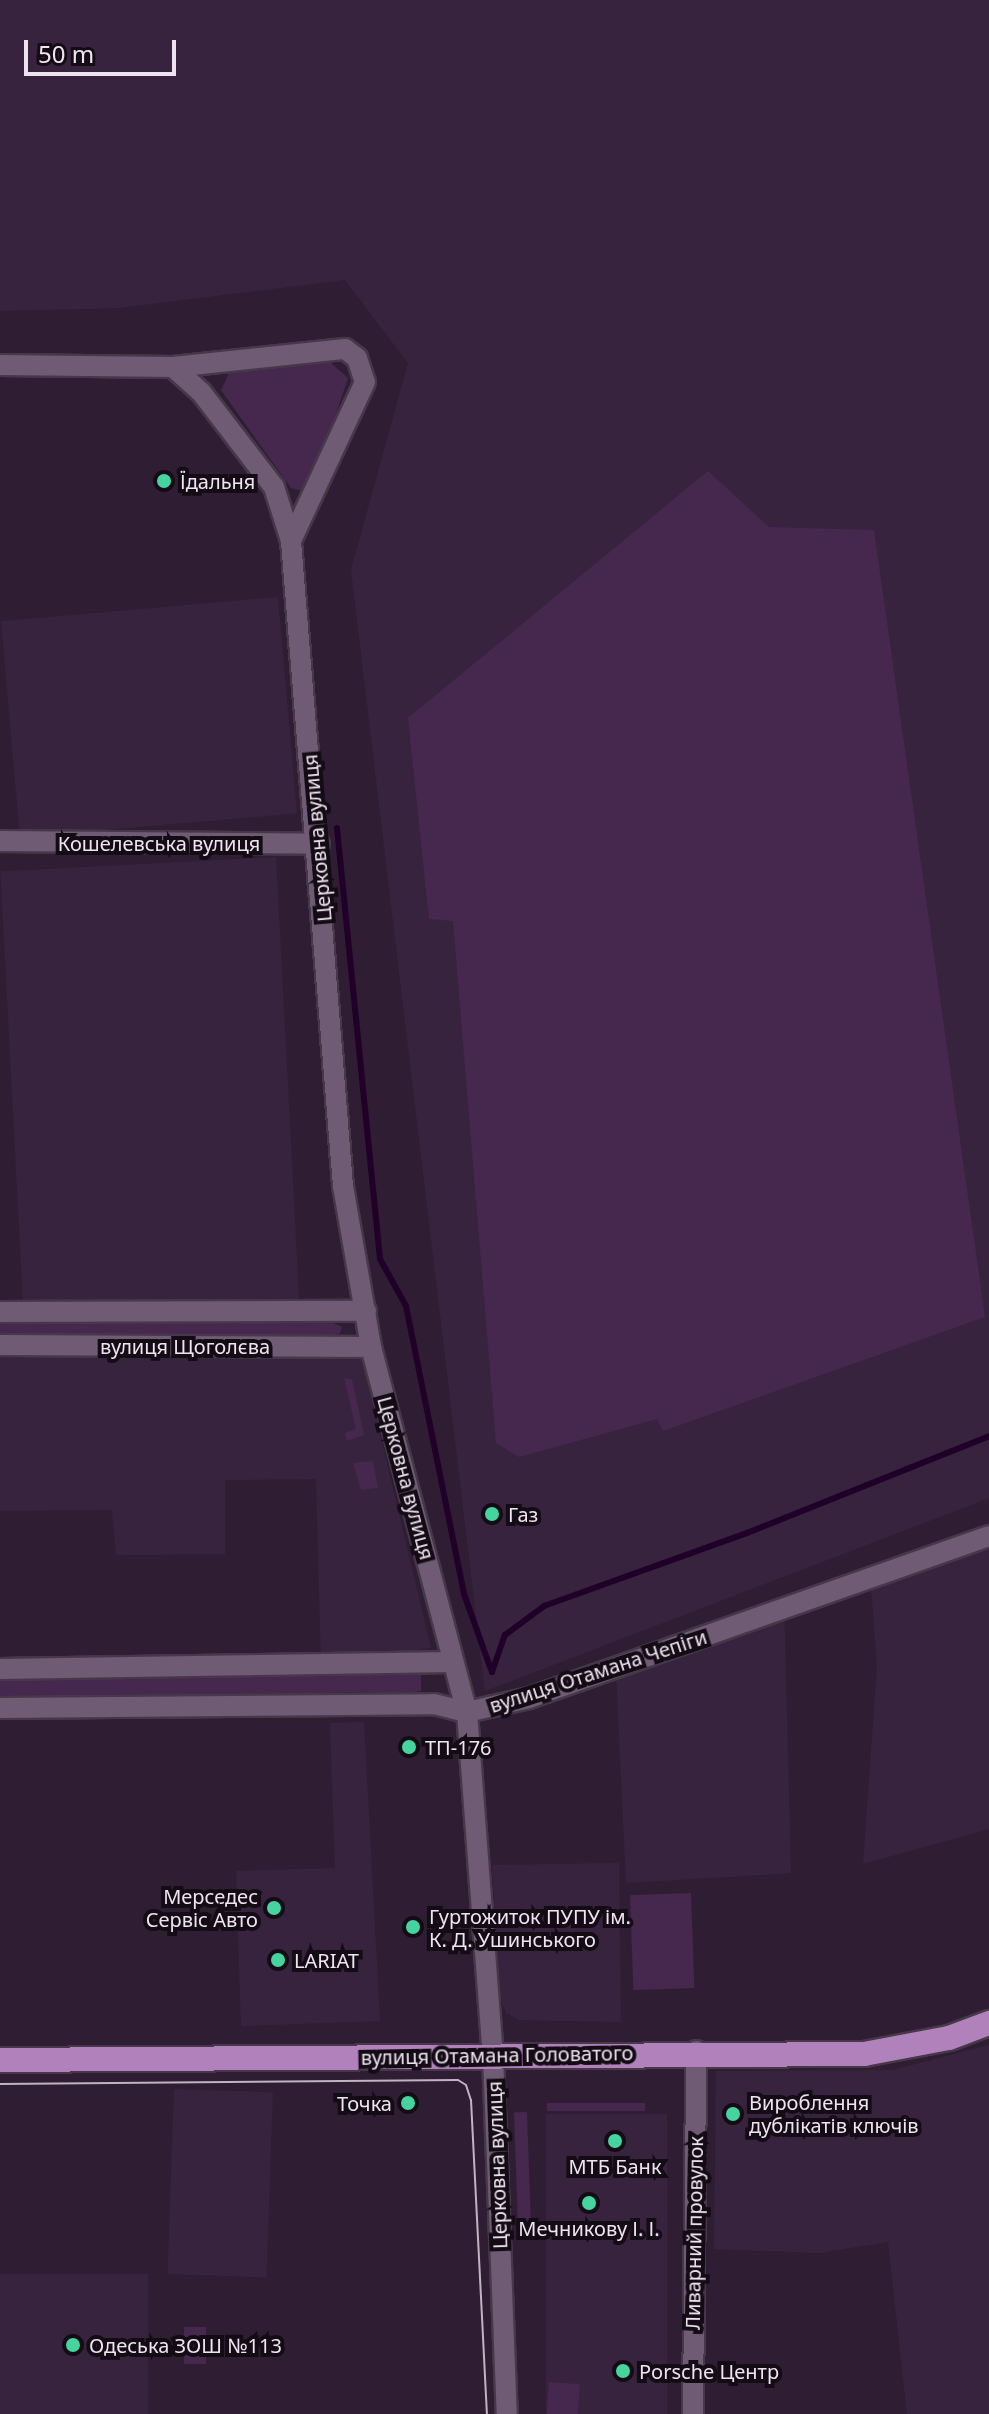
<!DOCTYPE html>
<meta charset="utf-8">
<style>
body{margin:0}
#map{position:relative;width:989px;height:2414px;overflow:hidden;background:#2f1e33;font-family:"Noto Sans",sans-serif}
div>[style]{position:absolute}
.built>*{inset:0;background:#38233e;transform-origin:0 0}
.green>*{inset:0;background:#46284e;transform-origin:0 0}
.stream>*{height:6px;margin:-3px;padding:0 3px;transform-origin:3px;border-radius:3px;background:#200028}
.roads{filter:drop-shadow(2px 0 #463849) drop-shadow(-2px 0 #463849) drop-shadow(0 2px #463849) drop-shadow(0 -2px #463849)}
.minor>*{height:20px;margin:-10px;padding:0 10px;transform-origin:10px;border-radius:10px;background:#6f5b73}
.major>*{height:24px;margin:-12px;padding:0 12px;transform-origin:12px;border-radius:12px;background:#b181bc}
.tram>*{height:2px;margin:-1px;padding:0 1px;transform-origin:1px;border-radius:1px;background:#c0b3c2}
.dots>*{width:22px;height:22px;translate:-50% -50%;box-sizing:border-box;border:4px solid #130c15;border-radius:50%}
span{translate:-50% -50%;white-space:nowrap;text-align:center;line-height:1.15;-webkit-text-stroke:8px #130c15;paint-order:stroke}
.poi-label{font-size:20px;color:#eee3f0}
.left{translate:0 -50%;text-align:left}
.right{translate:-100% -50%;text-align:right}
.street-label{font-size:20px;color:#eee3f0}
.scale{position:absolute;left:24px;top:40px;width:152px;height:36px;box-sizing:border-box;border:4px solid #eee3f0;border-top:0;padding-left:10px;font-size:24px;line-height:28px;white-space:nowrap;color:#eee3f0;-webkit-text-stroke:6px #130c15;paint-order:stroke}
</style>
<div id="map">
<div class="built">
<i style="clip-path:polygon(0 0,989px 0,989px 1498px,485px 1691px,351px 570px,408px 363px,345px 280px,118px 308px,0 311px)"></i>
<i style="left:278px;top:597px;width:217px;height:278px;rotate:85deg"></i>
<i style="left:276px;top:857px;width:466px;height:276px;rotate:87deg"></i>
<i style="clip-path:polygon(359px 1346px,431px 1648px,321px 1662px,316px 1479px,225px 1480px,225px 1554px,116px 1555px,112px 1510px,0 1511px,0 1355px)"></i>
<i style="clip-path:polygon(989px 1531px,989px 1829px,863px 1864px,877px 1666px,870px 1574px)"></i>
<i style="clip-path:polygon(784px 1600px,791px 1873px,626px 1883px,616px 1672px)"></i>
<i style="clip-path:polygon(364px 1722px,380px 2021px,241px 2026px,236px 1871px,335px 1868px,330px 1723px)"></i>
<i style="clip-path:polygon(619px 1863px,621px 2022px,519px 2020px,506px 2013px,500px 1998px,492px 1865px)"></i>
<i style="clip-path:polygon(989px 2045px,989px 2414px,907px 2414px,888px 2242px,819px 2253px,714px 2249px,716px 2071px,893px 2070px)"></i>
<i style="left:174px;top:2089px;width:99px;height:185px;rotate:2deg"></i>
<i style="left:667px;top:2114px;width:300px;height:121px;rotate:90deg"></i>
<i style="left:0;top:2274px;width:148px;height:140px"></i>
</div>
<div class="green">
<i style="clip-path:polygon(266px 363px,331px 363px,348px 378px,314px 480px,303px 491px,291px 488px,221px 390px,232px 367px)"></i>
<i style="clip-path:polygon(708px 471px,769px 527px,874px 530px,985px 1317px,663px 1431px,657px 1419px,519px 1457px,496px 1443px,453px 921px,429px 919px,408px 718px)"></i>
<i style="clip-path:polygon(327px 1320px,342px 1327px,340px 1333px,330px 1338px,0 1341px,0 1323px)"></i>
<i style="clip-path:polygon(344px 1378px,352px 1379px,364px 1435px,347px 1441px,345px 1433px,356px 1429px)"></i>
<i style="clip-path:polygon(373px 1461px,378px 1488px,361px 1490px,353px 1463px)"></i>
<i style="clip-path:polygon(421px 1670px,421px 1691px,414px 1692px,0 1697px,0 1674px)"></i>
<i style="left:691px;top:1893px;width:95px;height:61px;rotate:88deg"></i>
<i style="left:645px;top:2103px;width:8px;height:98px;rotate:90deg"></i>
<i style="left:527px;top:2112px;width:108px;height:13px;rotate:88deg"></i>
<i style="left:184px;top:2327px;width:22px;height:37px"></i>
<i style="left:549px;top:2382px;width:31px;height:32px;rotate:4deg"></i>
</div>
<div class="stream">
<i style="left:337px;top:828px;width:433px;rotate:84.3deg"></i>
<i style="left:380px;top:1259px;width:54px;rotate:61deg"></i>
<i style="left:406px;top:1306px;width:294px;rotate:78.6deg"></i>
<i style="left:464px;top:1594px;width:83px;rotate:70.3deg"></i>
<i style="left:492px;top:1672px;width:39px;rotate:-71deg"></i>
<i style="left:505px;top:1635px;width:49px;rotate:-36.6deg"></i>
<i style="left:544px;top:1606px;width:216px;rotate:-19.8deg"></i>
<i style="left:747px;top:1533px;width:261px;rotate:-21.8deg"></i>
</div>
<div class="roads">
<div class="minor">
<i style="left:0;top:365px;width:173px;rotate:0.7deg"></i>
<i style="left:173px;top:367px;width:173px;rotate:-6deg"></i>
<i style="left:345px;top:349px;width:15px;rotate:37deg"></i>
<i style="left:357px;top:358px;width:25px;rotate:72deg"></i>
<i style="left:365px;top:382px;width:175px;rotate:115deg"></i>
<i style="left:173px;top:367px;width:38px;rotate:42deg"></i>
<i style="left:201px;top:392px;width:120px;rotate:52.5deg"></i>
<i style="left:274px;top:487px;width:57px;rotate:72.5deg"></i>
<i style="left:291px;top:541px;width:647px;rotate:85.39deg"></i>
<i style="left:343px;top:1186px;width:163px;rotate:80.1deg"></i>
<i style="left:371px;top:1347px;width:377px;rotate:75.3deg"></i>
<i style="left:467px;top:1712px;width:345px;rotate:85.7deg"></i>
<i style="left:493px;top:2056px;width:358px;rotate:87.8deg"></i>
<i style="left:0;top:841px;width:319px;rotate:0.5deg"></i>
<i style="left:0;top:1312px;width:366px;rotate:-0.2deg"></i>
<i style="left:0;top:1345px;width:371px;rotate:0.3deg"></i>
<i style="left:0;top:1669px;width:453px;rotate:-0.9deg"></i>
<i style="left:0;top:1708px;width:434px;rotate:-0.5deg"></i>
<i style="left:434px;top:1704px;width:34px;rotate:14deg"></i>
<i style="left:467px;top:1712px;width:64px;rotate:-12.7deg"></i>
<i style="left:529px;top:1698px;width:488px;rotate:-19.4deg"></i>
<i style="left:693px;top:2414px;width:363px;rotate:-89.5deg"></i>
</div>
<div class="major">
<i style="left:0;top:2060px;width:864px;rotate:-0.4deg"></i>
<i style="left:864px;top:2054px;width:86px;rotate:-10.7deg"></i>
<i style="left:949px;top:2038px;width:43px;rotate:-20.6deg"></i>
</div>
</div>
<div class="tram">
<i style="left:0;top:2084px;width:458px;rotate:-0.5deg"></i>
<i style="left:458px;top:2080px;width:9px;rotate:32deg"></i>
<i style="left:466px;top:2085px;width:16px;rotate:72deg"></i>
<i style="left:471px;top:2100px;width:314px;rotate:87.1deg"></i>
</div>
<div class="dots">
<i style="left:164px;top:481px;background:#45d49f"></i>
<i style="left:492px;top:1514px;background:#45d49f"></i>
<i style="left:409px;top:1747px;background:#45d49f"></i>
<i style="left:274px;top:1908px;background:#45d49f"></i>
<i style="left:413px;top:1927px;background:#45d49f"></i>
<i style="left:278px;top:1960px;background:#45d49f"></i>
<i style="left:408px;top:2103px;background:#45d49f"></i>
<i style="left:733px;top:2114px;background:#45d49f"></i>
<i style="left:615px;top:2141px;background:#45d49f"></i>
<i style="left:589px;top:2203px;background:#45d49f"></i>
<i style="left:73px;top:2345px;background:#45d49f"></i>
<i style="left:623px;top:2371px;background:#45d49f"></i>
</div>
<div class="poi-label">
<span class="left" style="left:180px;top:481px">Їдальня</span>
<span class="left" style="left:508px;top:1514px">Газ</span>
<span class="left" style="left:425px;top:1747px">ТП-176</span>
<span class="right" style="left:258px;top:1908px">Мерседес<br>Сервіс Авто</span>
<span class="left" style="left:429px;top:1928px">Гуртожиток ПУПУ ім.<br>К. Д. Ушинського</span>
<span class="left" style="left:294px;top:1960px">LARIAT</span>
<span class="left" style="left:749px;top:2114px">Вироблення<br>дублікатів ключів</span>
<span class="right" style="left:392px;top:2103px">Точка</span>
<span style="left:615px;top:2166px">МТБ Банк</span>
<span style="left:589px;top:2228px">Мечникову І. І.</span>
<span class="left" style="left:89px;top:2345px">Одеська ЗОШ №113</span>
<span class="left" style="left:639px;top:2371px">Porsche Центр</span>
</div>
<div class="street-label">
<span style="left:317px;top:838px;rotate:-95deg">Церковна вулиця</span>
<span style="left:159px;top:843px">Кошелевська вулиця</span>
<span style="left:185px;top:1346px">вулиця Щоголєва</span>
<span style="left:406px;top:1478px;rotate:75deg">Церковна вулиця</span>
<span style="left:598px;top:1671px;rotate:-18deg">вулиця Отамана Чепіги</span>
<span style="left:497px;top:2055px;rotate:-1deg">вулиця Отамана Головатого</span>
<span style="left:497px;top:2165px;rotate:-92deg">Церковна вулиця</span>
<span style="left:694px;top:2233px;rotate:-89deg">Ливарний провулок</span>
</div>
<div class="scale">50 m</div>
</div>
